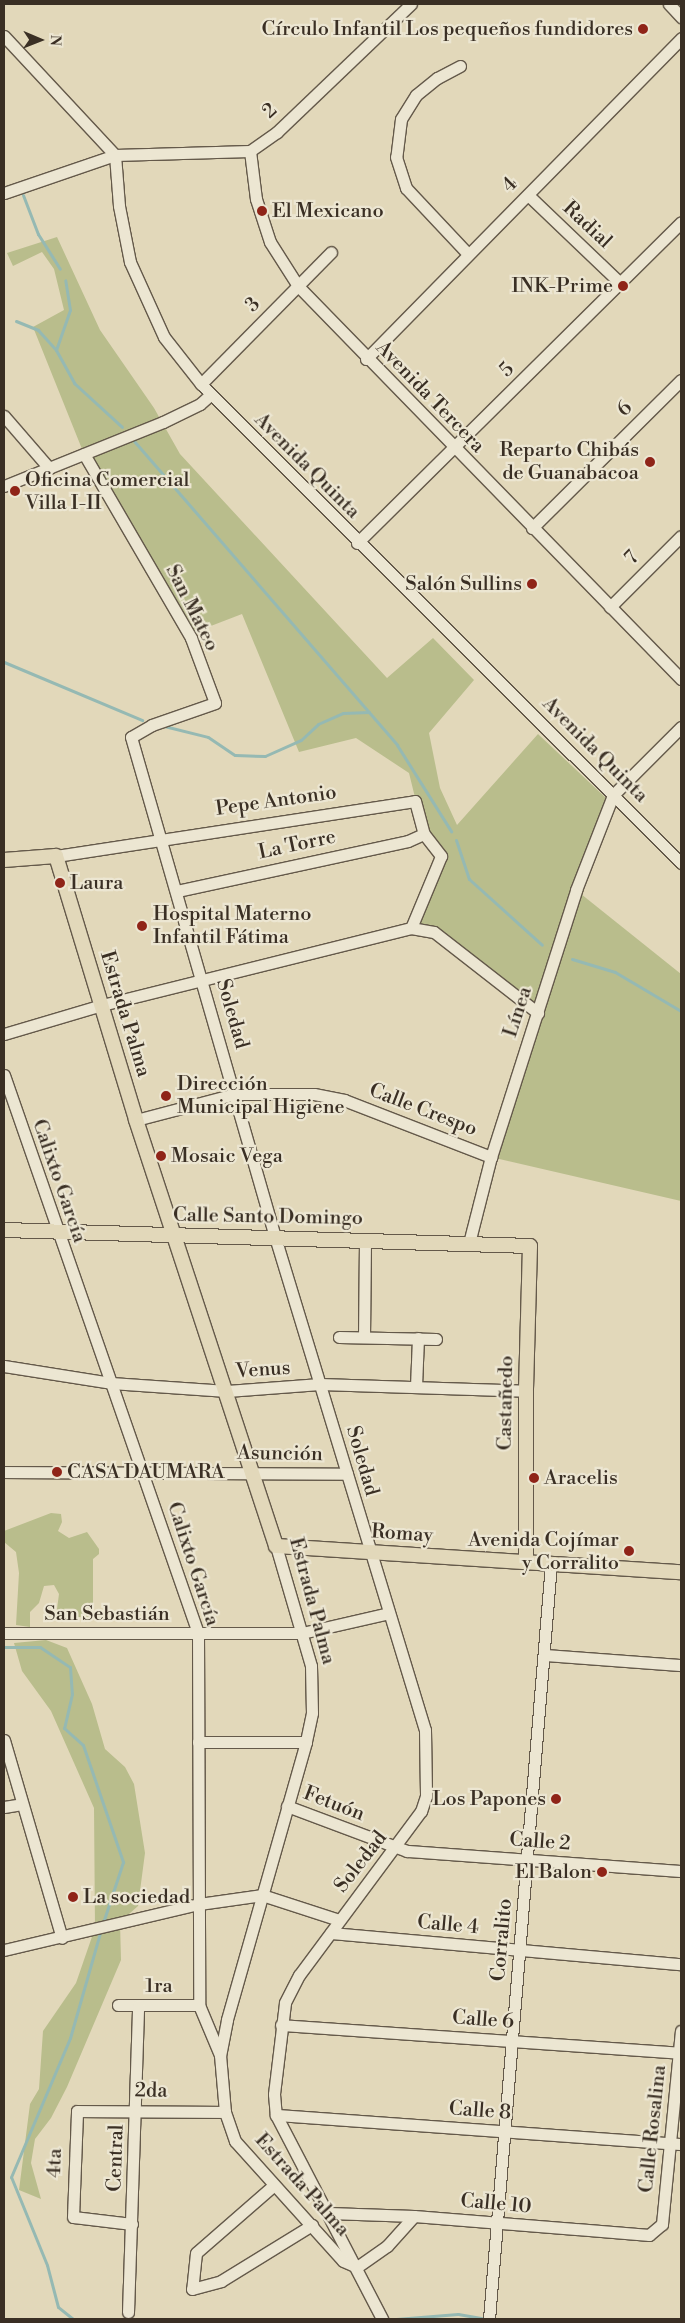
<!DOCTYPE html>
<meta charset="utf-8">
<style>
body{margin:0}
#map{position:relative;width:685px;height:2323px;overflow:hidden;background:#e2d8ba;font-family:"Libre Bodoni",serif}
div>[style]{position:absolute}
.green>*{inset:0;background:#b9bd8c}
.stream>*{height:3px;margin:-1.5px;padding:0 1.5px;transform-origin:1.5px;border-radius:1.5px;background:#95b9b3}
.roads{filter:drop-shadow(1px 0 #64594a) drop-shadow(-1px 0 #64594a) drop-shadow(0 1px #64594a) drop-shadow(0 -1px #64594a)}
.minor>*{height:11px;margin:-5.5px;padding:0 5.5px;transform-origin:5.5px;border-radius:5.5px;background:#ece6d2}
.major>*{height:14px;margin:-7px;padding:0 7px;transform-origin:7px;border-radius:7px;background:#e2d8ba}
.dots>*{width:14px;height:14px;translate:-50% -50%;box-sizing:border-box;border:2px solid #ece6d2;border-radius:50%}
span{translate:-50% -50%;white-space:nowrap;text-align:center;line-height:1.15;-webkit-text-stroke:4.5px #ece6d2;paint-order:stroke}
.poi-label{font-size:20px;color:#3a2f24}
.right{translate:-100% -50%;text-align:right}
.left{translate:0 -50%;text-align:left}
.street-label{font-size:20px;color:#3a2f24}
.frame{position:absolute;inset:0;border:5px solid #3a2f24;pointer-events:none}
.north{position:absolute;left:15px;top:15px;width:50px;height:50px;-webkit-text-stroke:4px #ece6d2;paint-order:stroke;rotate:91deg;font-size:14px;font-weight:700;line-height:20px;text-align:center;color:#3a2f24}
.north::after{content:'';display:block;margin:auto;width:18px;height:22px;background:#3a2f24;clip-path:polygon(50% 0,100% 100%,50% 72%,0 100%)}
</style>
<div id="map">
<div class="green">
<i style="clip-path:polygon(57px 237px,100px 330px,154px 408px,180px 454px,387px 678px,433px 638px,474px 680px,429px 733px,440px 788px,457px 825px,538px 734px,606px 798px,576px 890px,681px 974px,681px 1201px,491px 1157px,538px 1013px,436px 929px,411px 928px,441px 856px,424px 834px,409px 773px,356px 738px,299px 752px,242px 614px,203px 629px,191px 638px,84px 454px,33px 327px,64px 310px,54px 269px,42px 252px,13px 266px,7px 253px)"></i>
<i style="clip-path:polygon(51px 1513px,61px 1514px,62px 1522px,58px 1531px,69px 1538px,87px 1532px,99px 1549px,99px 1554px,93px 1559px,93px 1616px,61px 1619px,57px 1609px,59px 1594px,54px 1585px,44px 1586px,39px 1603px,30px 1612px,30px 1627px,16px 1625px,19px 1573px,16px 1552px,4px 1542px,4px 1531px)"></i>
<i style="clip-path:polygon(46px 1640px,67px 1648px,92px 1704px,105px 1749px,125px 1767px,134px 1784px,145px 1853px,138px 1906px,120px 1922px,121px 1960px,67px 2087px,51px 2118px,35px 2139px,31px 2163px,41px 2199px,19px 2190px,30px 2104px,39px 2089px,43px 2031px,76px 1983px,95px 1928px,94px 1808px,51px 1711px,22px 1671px,14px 1643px)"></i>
</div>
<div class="stream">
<i style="left:23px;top:195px;width:42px;rotate:69deg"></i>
<i style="left:38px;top:234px;width:41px;rotate:57.8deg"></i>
<i style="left:16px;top:321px;width:24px;rotate:22deg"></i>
<i style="left:38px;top:330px;width:27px;rotate:48deg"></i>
<i style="left:56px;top:350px;width:38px;rotate:61deg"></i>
<i style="left:74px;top:383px;width:65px;rotate:42.5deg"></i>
<i style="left:56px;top:350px;width:42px;rotate:-70.7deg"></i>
<i style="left:70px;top:310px;width:30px;rotate:-99deg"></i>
<i style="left:134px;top:441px;width:402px;rotate:49.1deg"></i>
<i style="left:397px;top:745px;width:102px;rotate:57.9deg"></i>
<i style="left:4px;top:662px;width:150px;rotate:22.8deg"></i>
<i style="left:164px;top:726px;width:45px;rotate:14deg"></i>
<i style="left:208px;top:737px;width:32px;rotate:34deg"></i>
<i style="left:235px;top:755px;width:30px;rotate:2deg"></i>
<i style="left:265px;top:756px;width:39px;rotate:-24deg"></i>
<i style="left:301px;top:740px;width:23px;rotate:-43deg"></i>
<i style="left:318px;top:724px;width:27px;rotate:-24deg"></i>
<i style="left:343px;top:713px;width:26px;rotate:-2deg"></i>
<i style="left:456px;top:840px;width:41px;rotate:71.6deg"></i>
<i style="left:469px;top:879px;width:98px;rotate:42.1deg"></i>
<i style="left:572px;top:959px;width:45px;rotate:16.8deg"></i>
<i style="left:615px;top:972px;width:77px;rotate:30.6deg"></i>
<i style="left:4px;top:1647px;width:36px"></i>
<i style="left:40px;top:1647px;width:36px;rotate:34deg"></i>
<i style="left:70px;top:1667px;width:27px;rotate:86deg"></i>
<i style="left:72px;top:1694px;width:35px;rotate:103deg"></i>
<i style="left:64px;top:1728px;width:25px;rotate:42deg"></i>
<i style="left:83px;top:1745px;width:124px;rotate:71.1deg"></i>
<i style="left:123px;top:1862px;width:64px;rotate:108.2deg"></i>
<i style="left:73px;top:2319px;width:19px;rotate:-141deg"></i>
<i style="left:58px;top:2307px;width:43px;rotate:-104.7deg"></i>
<i style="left:47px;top:2265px;width:95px;rotate:-112.2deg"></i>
<i style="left:11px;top:2177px;width:151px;rotate:-67deg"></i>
<i style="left:70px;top:2038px;width:113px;rotate:-74.1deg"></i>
<i style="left:396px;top:2319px;width:62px;rotate:-4.6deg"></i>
<i style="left:458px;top:2314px;width:29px;rotate:10deg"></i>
</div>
<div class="roads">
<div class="minor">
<i style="left:669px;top:4px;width:18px;rotate:47deg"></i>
<i style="left:4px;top:36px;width:163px;rotate:47deg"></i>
<i style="left:115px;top:155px;width:51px;rotate:85.5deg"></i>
<i style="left:119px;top:206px;width:57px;rotate:78.9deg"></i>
<i style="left:130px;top:262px;width:82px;rotate:65.6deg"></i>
<i style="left:164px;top:337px;width:60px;rotate:51.8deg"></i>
<i style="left:201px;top:384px;width:678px;rotate:44.94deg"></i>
<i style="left:460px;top:66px;width:26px;rotate:152deg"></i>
<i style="left:437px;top:78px;width:27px;rotate:141deg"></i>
<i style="left:416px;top:95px;width:28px;rotate:122deg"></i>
<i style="left:401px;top:119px;width:38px;rotate:97deg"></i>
<i style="left:396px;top:157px;width:33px;rotate:72deg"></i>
<i style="left:406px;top:188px;width:91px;rotate:46.8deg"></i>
<i style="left:250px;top:151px;width:48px;rotate:82.9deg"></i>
<i style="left:256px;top:199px;width:45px;rotate:72deg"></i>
<i style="left:270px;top:242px;width:52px;rotate:57.5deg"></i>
<i style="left:298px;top:286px;width:549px;rotate:45.74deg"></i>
<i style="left:4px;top:193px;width:117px;rotate:-18.9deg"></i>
<i style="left:115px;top:155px;width:135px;rotate:-1.7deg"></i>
<i style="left:250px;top:151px;width:33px;rotate:-35deg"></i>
<i style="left:277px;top:132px;width:185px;rotate:-43.7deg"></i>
<i style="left:528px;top:195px;width:127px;rotate:43.7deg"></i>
<i style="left:366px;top:359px;width:450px;rotate:-45.5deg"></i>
<i style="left:201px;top:384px;width:185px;rotate:-45.4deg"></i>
<i style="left:4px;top:416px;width:69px;rotate:49.1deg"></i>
<i style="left:84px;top:454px;width:213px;rotate:59.8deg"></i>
<i style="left:191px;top:638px;width:69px;rotate:69.7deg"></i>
<i style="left:215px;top:703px;width:67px;rotate:160.8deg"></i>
<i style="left:152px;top:725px;width:24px;rotate:150deg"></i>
<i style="left:131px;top:737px;width:520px;rotate:73.93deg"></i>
<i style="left:275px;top:1237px;width:515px;rotate:73.08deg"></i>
<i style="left:425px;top:1730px;width:66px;rotate:89.1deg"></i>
<i style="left:426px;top:1796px;width:16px;rotate:108deg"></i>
<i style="left:421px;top:1811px;width:204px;rotate:126.6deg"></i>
<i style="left:299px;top:1975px;width:31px;rotate:117deg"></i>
<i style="left:285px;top:2003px;width:92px;rotate:96.9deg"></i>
<i style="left:274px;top:2094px;width:21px;rotate:85deg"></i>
<i style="left:276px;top:2115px;width:230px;rotate:62.5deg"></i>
<i style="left:4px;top:486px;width:171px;rotate:-21.9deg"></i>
<i style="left:163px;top:422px;width:41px;rotate:-25.9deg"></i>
<i style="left:200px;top:404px;width:13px;rotate:-42deg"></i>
<i style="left:532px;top:528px;width:210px;rotate:-44.8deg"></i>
<i style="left:357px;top:543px;width:456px;rotate:-44.7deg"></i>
<i style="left:610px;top:607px;width:100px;rotate:-45deg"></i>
<i style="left:56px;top:856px;width:363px;rotate:-8.7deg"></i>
<i style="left:415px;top:801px;width:34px;rotate:75deg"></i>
<i style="left:424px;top:834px;width:28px;rotate:52deg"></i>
<i style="left:441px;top:856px;width:78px;rotate:112.6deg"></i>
<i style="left:177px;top:891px;width:236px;rotate:-12.2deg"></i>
<i style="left:408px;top:841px;width:17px;rotate:-24deg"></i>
<i style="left:4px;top:1034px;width:102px;rotate:-16.5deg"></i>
<i style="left:102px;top:1005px;width:318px;rotate:-14deg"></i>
<i style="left:411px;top:928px;width:23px;rotate:10deg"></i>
<i style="left:434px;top:932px;width:132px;rotate:37.9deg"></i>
<i style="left:4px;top:1075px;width:591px;rotate:70.83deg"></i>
<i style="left:198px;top:1633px;width:372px;rotate:89.8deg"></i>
<i style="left:199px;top:2005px;width:54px;rotate:67.2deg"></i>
<i style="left:136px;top:1120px;width:102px;rotate:-14.7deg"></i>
<i style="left:235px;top:1094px;width:79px"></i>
<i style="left:314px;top:1094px;width:31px;rotate:11deg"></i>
<i style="left:344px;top:1100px;width:158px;rotate:21.2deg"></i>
<i style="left:469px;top:1243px;width:89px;rotate:-75.7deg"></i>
<i style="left:491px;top:1157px;width:280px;rotate:-72.3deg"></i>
<i style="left:576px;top:890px;width:102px;rotate:-68.7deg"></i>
<i style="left:613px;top:795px;width:96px;rotate:-45deg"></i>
<i style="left:339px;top:1337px;width:97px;rotate:1.2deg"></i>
<i style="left:364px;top:1337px;width:97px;rotate:-89.4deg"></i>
<i style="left:4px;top:1366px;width:108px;rotate:9deg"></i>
<i style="left:111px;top:1383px;width:116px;rotate:3.9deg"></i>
<i style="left:227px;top:1391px;width:93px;rotate:-4.3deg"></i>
<i style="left:320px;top:1384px;width:206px;rotate:1.9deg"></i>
<i style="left:416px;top:1386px;width:48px;rotate:-87.6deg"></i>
<i style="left:4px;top:1472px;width:343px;rotate:0.3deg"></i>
<i style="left:276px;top:1546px;width:125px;rotate:73.7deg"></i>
<i style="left:311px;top:1666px;width:47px;rotate:88.8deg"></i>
<i style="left:312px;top:1713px;width:30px;rotate:102deg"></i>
<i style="left:306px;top:1742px;width:289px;rotate:105.9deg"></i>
<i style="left:227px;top:2020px;width:36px;rotate:101deg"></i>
<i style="left:220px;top:2055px;width:57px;rotate:85deg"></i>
<i style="left:225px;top:2112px;width:31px;rotate:71deg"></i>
<i style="left:235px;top:2141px;width:161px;rotate:48deg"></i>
<i style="left:343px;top:2261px;width:15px;rotate:23deg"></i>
<i style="left:4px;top:1633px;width:298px"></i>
<i style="left:302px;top:1633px;width:89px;rotate:-12.9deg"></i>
<i style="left:544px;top:1655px;width:137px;rotate:4.2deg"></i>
<i style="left:4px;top:1740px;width:206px;rotate:73.7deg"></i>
<i style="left:198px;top:1742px;width:108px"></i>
<i style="left:287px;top:1806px;width:128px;rotate:20.6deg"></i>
<i style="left:407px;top:1851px;width:275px;rotate:4.2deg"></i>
<i style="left:4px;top:1807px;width:18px;rotate:-9deg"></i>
<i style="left:331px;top:1933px;width:351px;rotate:5.1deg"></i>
<i style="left:4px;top:1950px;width:200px;rotate:-13.3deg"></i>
<i style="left:199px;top:1904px;width:64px;rotate:-8.1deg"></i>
<i style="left:262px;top:1895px;width:81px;rotate:18deg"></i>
<i style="left:118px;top:2005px;width:81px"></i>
<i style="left:281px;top:2025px;width:401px;rotate:4deg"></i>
<i style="left:276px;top:2115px;width:406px;rotate:4.1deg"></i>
<i style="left:274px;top:2185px;width:103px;rotate:138.9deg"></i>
<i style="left:196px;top:2253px;width:36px;rotate:96deg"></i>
<i style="left:192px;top:2289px;width:30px;rotate:-15deg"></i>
<i style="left:221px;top:2281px;width:107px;rotate:-31.6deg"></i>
<i style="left:329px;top:2213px;width:85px;rotate:2deg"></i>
<i style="left:414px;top:2216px;width:236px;rotate:4.6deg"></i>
<i style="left:649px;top:2235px;width:17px;rotate:-40deg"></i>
<i style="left:662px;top:2224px;width:194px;rotate:-84.4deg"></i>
<i style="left:132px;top:2224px;width:59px;rotate:-173.2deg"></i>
<i style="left:73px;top:2217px;width:106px;rotate:-87.8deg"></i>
<i style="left:77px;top:2111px;width:148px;rotate:0.4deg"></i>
<i style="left:357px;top:2267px;width:37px;rotate:-35deg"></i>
<i style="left:387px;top:2246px;width:40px;rotate:-48deg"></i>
<i style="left:128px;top:2312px;width:307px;rotate:-88.1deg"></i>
<i style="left:489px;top:2319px;width:758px;rotate:-85.31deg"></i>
</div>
<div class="major">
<i style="left:4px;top:860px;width:52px;rotate:-4.4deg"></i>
<i style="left:56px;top:856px;width:276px;rotate:73.1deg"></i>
<i style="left:136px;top:1120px;width:448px;rotate:71.8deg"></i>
<i style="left:276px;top:1546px;width:406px;rotate:3.7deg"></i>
<i style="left:4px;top:1230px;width:526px;rotate:1.74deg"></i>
<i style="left:530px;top:1246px;width:145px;rotate:91.6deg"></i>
<i style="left:526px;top:1391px;width:171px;rotate:90deg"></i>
</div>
</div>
<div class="dots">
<i style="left:643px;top:29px;background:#8f2418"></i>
<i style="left:262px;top:211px;background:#8f2418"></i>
<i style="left:623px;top:286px;background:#8f2418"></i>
<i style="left:650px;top:462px;background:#8f2418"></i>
<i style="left:15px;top:491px;background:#8f2418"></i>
<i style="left:532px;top:584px;background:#8f2418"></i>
<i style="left:60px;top:883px;background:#8f2418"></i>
<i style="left:142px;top:926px;background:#8f2418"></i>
<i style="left:166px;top:1096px;background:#8f2418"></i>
<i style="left:161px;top:1156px;background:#8f2418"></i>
<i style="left:57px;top:1472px;background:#8f2418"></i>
<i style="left:534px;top:1478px;background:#8f2418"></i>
<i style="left:629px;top:1551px;background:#8f2418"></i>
<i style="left:556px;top:1799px;background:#8f2418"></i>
<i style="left:602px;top:1872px;background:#8f2418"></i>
<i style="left:73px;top:1897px;background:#8f2418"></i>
</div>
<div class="poi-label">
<span class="right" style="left:633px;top:29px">Círculo Infantil Los pequeños fundidores</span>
<span class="left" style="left:272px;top:211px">El Mexicano</span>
<span class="right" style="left:613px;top:286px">INK-Prime</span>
<span class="right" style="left:639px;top:462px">Reparto Chibás<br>de Guanabacoa</span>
<span class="left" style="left:25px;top:492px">Oficina Comercial<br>Villa I-II</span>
<span class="right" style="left:522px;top:584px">Salón Sullins</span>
<span class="left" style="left:70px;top:883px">Laura</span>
<span class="left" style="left:153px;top:926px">Hospital Materno<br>Infantil Fátima</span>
<span class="left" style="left:177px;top:1096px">Dirección<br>Municipal Higiene</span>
<span class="left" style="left:171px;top:1156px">Mosaic Vega</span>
<span class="left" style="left:67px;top:1472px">CASA DAUMARA</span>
<span class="left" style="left:544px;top:1478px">Aracelis</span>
<span class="right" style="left:619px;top:1552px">Avenida Cojímar<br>y Corralito</span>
<span class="right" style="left:546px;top:1799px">Los Papones</span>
<span class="right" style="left:592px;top:1872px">El Balon</span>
<span class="left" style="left:83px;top:1897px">La sociedad</span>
</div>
<div class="street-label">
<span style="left:270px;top:111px;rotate:-42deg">2</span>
<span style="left:510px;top:185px;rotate:-45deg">4</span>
<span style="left:587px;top:225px;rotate:43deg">Radial</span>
<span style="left:253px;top:305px;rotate:-45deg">3</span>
<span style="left:507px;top:370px;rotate:-45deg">5</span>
<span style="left:430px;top:397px;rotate:46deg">Avenida Tercera</span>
<span style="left:625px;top:409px;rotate:-45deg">6</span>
<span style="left:307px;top:466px;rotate:45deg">Avenida Quinta</span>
<span style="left:632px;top:558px;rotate:-45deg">7</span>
<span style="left:192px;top:608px;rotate:63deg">San Mateo</span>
<span style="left:595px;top:750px;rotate:45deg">Avenida Quinta</span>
<span style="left:276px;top:801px;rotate:-8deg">Pepe Antonio</span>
<span style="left:297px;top:845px;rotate:-12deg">La Torre</span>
<span style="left:518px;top:1012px;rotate:-72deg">Línea</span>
<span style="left:125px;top:1014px;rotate:73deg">Estrada Palma</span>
<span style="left:232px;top:1014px;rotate:74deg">Soledad</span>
<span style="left:423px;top:1110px;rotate:21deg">Calle Crespo</span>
<span style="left:59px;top:1181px;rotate:71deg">Calixto García</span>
<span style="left:268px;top:1217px;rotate:1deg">Calle Santo Domingo</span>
<span style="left:263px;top:1370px;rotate:-4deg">Venus</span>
<span style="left:506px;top:1403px;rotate:-89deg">Castañedo</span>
<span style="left:280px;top:1454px;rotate:1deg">Asunción</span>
<span style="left:362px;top:1461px;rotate:74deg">Soledad</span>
<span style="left:402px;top:1534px;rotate:4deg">Romay</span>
<span style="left:193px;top:1564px;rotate:72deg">Calixto García</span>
<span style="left:312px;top:1601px;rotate:75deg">Estrada Palma</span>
<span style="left:107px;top:1614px">San Sebastián</span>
<span style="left:334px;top:1804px;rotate:21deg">Fetuón</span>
<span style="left:540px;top:1842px;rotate:4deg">Calle 2</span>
<span style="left:361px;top:1862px;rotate:-52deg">Soledad</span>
<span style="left:448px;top:1925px;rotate:5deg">Calle 4</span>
<span style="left:502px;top:1940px;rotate:-85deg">Corralito</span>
<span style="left:159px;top:1986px">1ra</span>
<span style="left:483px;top:2020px;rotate:4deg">Calle 6</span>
<span style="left:151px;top:2091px;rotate:1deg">2da</span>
<span style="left:480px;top:2111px;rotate:4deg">Calle 8</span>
<span style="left:653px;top:2129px;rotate:-84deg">Calle Rosalina</span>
<span style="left:116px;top:2158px;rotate:-88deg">Central</span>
<span style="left:55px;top:2163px;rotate:-88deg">4ta</span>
<span style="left:302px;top:2185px;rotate:48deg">Estrada Palma</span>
<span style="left:496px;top:2204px;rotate:5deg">Calle 10</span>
</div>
<div class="frame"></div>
<div class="north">N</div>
</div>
